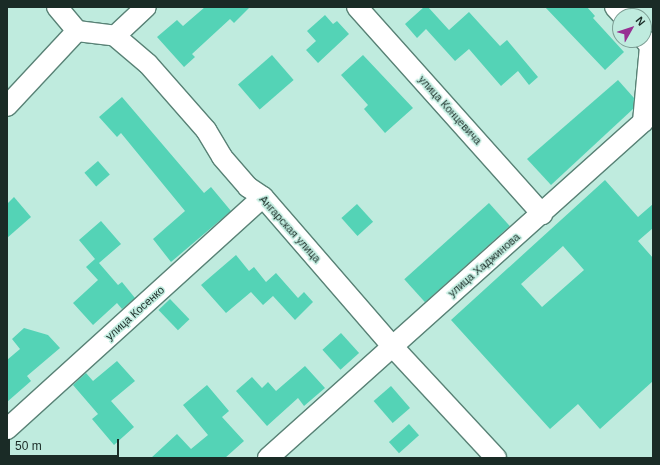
<!DOCTYPE html>
<meta charset="utf-8">
<style>
body{margin:0}
#map{position:relative;width:660px;height:465px;overflow:hidden;background:#bfebde;font-family:Helvetica,sans-serif}
div>[style]{position:absolute}
.building>*{inset:0;background:#54d3b6;transform-origin:0 0}
.roads{filter:drop-shadow(1px 0 #598276) drop-shadow(-1px 0 #598276) drop-shadow(0 1px #598276) drop-shadow(0 -1px #598276)}
.minor>*{height:20px;margin:-10px;padding:0 10px;transform-origin:10px;border-radius:10px;background:#fff}
span{translate:-50% -50%;white-space:nowrap;text-align:center;line-height:1.15;-webkit-text-stroke:3px #bfebde;paint-order:stroke}
.street-label{font-size:11px;color:#1a2b26}
.frame{position:absolute;inset:0;border:8px solid #1a2b26;pointer-events:none}
.north{position:absolute;left:612px;top:8px;width:40px;height:40px;box-sizing:border-box;background:#bfebde;border:1px solid #7d9e94;border-radius:50%;rotate:51deg;font-size:11px;font-weight:700;line-height:16px;text-align:center;color:#1a2b26}
.north::after{content:'';display:block;margin:auto;width:14px;height:18px;background:#972f92;clip-path:polygon(50% 0,100% 100%,50% 72%,0 100%)}
.scale{position:absolute;left:8px;top:439px;width:111px;height:18px;box-sizing:border-box;border:2px solid #1a2b26;border-top:0;padding-left:5px;font-size:12px;line-height:14px;white-space:nowrap;color:#1a2b26;-webkit-text-stroke:3px #bfebde;paint-order:stroke}
</style>
<div id="map">
<div class="building">
<i style="clip-path:polygon(205px 7px,250px 7px,234px 23px,230px 19px,192px 54px,195px 57px,184px 67px,157px 37px,177px 20px,183px 26px)"></i>
<i style="clip-path:polygon(424px 7px,428px 7px,449px 30px,469px 12px,500px 46px,507px 40px,538px 77px,529px 85px,518px 71px,501px 86px,469px 49px,455px 61px,426px 29px,417px 38px,405px 24px)"></i>
<i style="clip-path:polygon(545px 7px,587px 7px,595px 16px,593px 18px,624px 52px,605px 70px)"></i>
<i style="clip-path:polygon(325px 15px,333px 24px,337px 21px,349px 34px,318px 63px,306px 50px,316px 41px,307px 31px)"></i>
<i style="left:272px;top:55px;width:33px;height:45px;rotate:49deg"></i>
<i style="clip-path:polygon(363px 55px,413px 108px,385px 133px,364px 109px,368px 105px,341px 75px)"></i>
<i style="clip-path:polygon(618px 80px,634px 98px,633px 109px,551px 185px,527px 159px)"></i>
<i style="clip-path:polygon(122px 97px,204px 193px,211px 187px,231px 211px,171px 262px,153px 239px,185px 211px,121px 133px,117px 137px,99px 117px)"></i>
<i style="left:98px;top:161px;width:18px;height:18px;rotate:49deg"></i>
<i style="clip-path:polygon(evenodd,605px 180px,638px 217px,653px 204px,653px 228px,638px 241px,653px 258px,653px 381px,600px 429px,578px 404px,550px 429px,451px 320px,605px 180px,563px 246px,584px 270px,542px 307px,521px 284px,563px 246px)"></i>
<i style="clip-path:polygon(14px 197px,31px 217px,7px 238px,7px 204px)"></i>
<i style="left:489px;top:203px;width:31px;height:114px;rotate:48deg"></i>
<i style="left:357px;top:204px;width:24px;height:21px;rotate:48deg"></i>
<i style="clip-path:polygon(101px 221px,121px 244px,99px 263px,118px 285px,122px 282px,135px 298px,122px 309px,117px 303px,93px 325px,73px 303px,98px 280px,86px 267px,95px 259px,79px 240px)"></i>
<i style="clip-path:polygon(236px 255px,249px 271px,254px 267px,266px 282px,276px 273px,298px 298px,304px 292px,313px 302px,295px 320px,273px 296px,263px 305px,251px 292px,226px 313px,201px 285px)"></i>
<i style="left:170px;top:299px;width:28px;height:16px;rotate:46deg"></i>
<i style="clip-path:polygon(24px 328px,48px 335px,60px 348px,27px 376px,31px 381px,7px 402px,7px 360px,20px 349px,12px 339px)"></i>
<i style="left:341px;top:333px;width:27px;height:25px;rotate:48deg"></i>
<i style="clip-path:polygon(117px 361px,135px 381px,111px 401px,134px 427px,114px 445px,92px 419px,98px 414px,73px 385px,86px 373px,93px 381px)"></i>
<i style="clip-path:polygon(305px 366px,325px 388px,304px 406px,298px 398px,267px 426px,236px 391px,252px 377px,262px 388px,268px 382px,276px 391px)"></i>
<i style="clip-path:polygon(207px 385px,229px 411px,222px 417px,244px 441px,225px 458px,151px 458px,177px 434px,191px 449px,208px 435px,183px 405px)"></i>
<i style="left:391px;top:386px;width:29px;height:23px;rotate:49deg"></i>
<i style="left:409px;top:424px;width:15px;height:27px;rotate:48deg"></i>
</div>
<div class="roads">
<div class="minor">
<i style="left:57px;top:7px;width:31px;rotate:50deg"></i>
<i style="left:77px;top:31px;width:38px;rotate:7deg"></i>
<i style="left:115px;top:36px;width:43px;rotate:40.3deg"></i>
<i style="left:148px;top:64px;width:88px;rotate:48.7deg"></i>
<i style="left:206px;top:130px;width:31px;rotate:59deg"></i>
<i style="left:222px;top:157px;width:40px;rotate:49deg"></i>
<i style="left:248px;top:187px;width:18px;rotate:34deg"></i>
<i style="left:263px;top:197px;width:197px;rotate:49.1deg"></i>
<i style="left:392px;top:346px;width:153px;rotate:47.1deg"></i>
<i style="left:357px;top:7px;width:278px;rotate:48.2deg"></i>
<i style="left:615px;top:7px;width:12px;rotate:48deg"></i>
<i style="left:115px;top:36px;width:42px;rotate:-43.1deg"></i>
<i style="left:7px;top:106px;width:103px;rotate:-47deg"></i>
<i style="left:7px;top:429px;width:345px;rotate:-42.2deg"></i>
<i style="left:268px;top:458px;width:504px;rotate:-41.86deg"></i>
<i style="left:643px;top:122px;width:76px;rotate:-84.7deg"></i>
<i style="left:650px;top:46px;width:9px;rotate:-131deg"></i>
</div>
</div>
<div class="street-label">
<span style="left:450px;top:110px;rotate:48deg">улица Концевича</span>
<span style="left:290px;top:229px;rotate:48deg">Ангарская улица</span>
<span style="left:484px;top:265px;rotate:-41deg">улица Хаджинова</span>
<span style="left:135px;top:313px;rotate:-42deg">улица Косенко</span>
</div>
<div class="frame"></div>
<div class="north">N</div>
<div class="scale">50 m</div>
</div>
